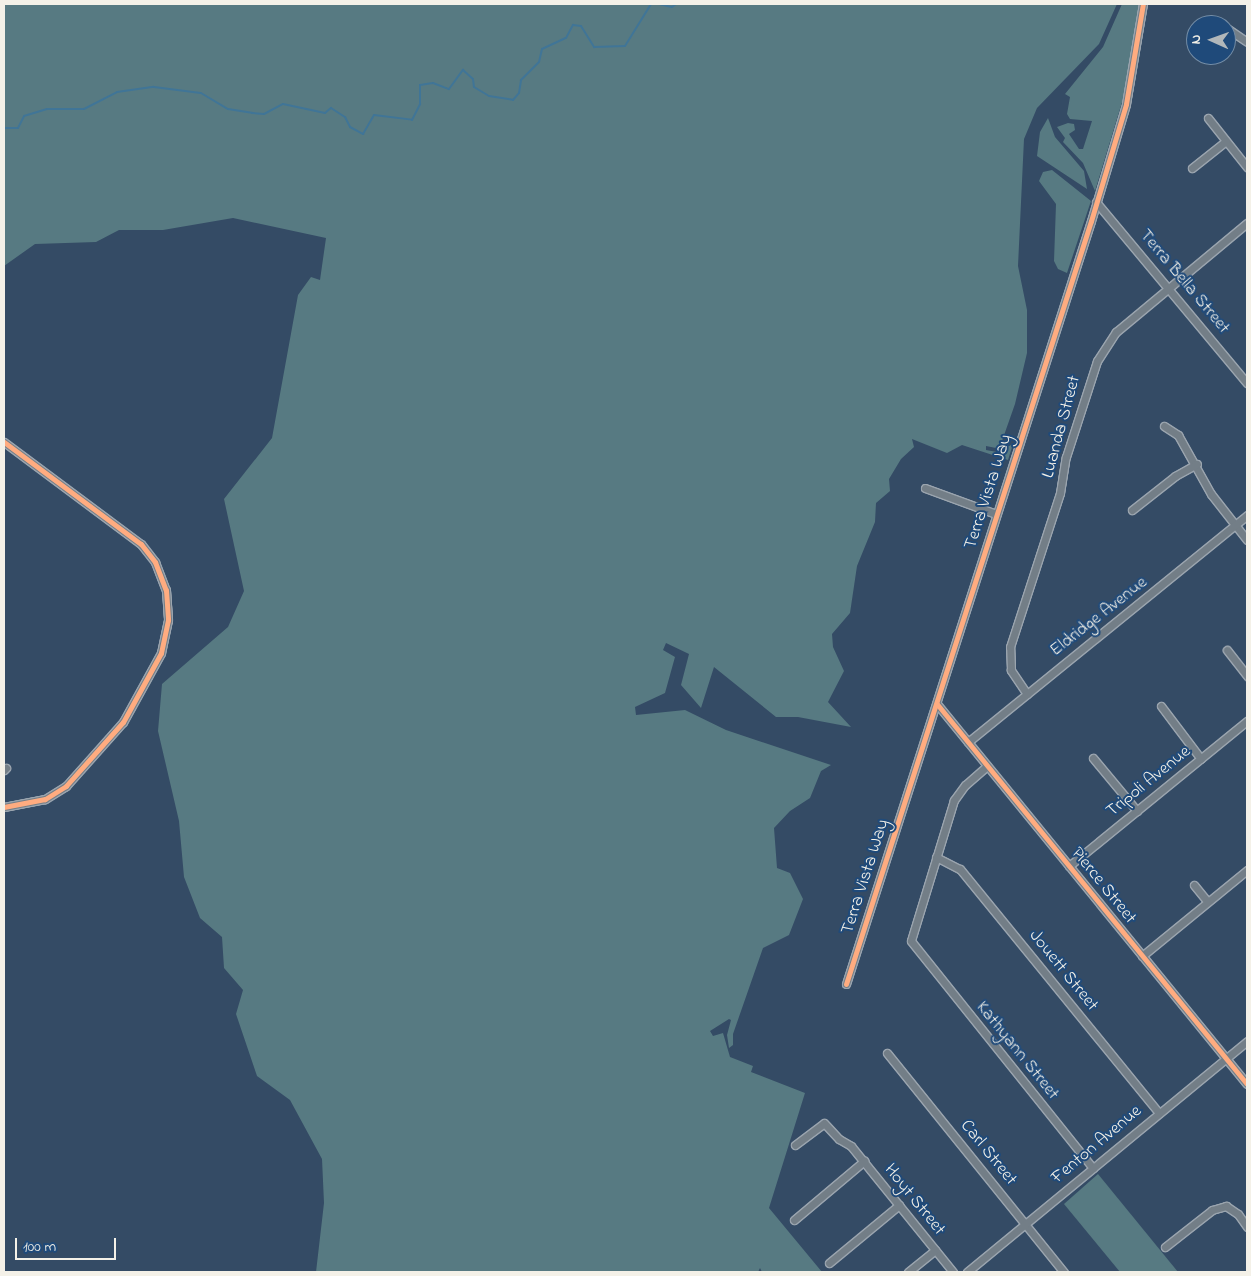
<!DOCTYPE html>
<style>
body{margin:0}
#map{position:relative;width:1251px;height:1276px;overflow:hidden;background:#344b65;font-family:"Indie Flower",sans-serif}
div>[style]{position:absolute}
.green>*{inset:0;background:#577a82}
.stream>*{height:2px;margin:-1px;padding:0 1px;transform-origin:1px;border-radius:1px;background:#407597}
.roads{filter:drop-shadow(1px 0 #9ba5af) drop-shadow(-1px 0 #9ba5af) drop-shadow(0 1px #9ba5af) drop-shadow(0 -1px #9ba5af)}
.minor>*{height:7px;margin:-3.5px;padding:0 3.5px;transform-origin:3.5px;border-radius:3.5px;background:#737e87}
.cycleway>*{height:5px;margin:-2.5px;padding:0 2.5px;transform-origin:2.5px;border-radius:2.5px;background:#ffac80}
span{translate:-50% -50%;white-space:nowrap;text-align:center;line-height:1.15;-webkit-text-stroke:4px #1f4a7a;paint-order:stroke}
.street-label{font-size:18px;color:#f4f1e8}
.frame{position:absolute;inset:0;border:5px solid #f4f1e8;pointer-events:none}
.north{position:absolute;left:1186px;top:15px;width:50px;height:50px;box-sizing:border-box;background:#1f4a7a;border:1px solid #748da6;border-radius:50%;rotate:272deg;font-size:14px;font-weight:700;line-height:20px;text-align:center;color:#f4f1e8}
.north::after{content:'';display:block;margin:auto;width:18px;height:22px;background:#b1b7ba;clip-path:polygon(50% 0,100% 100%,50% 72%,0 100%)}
.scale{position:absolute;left:15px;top:1238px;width:101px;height:22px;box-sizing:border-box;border:2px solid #f4f1e8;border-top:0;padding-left:6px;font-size:15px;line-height:18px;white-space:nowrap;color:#f4f1e8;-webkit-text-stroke:4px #1f4a7a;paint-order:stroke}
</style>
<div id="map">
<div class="green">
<i style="clip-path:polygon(4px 4px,1117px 4px,1099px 44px,1037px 108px,1024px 139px,1018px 266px,1027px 310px,1027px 353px,1015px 404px,1002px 441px,996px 448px,986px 446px,986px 450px,997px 452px,1013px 444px,1008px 460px,962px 445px,947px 453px,912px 439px,914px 447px,901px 459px,889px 479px,890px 491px,876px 503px,875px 522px,857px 566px,850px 613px,832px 634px,833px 647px,844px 671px,828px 702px,851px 727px,798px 717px,776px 717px,714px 667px,701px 708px,681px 685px,689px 654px,666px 643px,663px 650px,675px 657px,665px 693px,635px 707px,636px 715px,685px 710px,726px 730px,831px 765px,821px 771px,810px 798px,790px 811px,774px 828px,777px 868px,790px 873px,803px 899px,789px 935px,763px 948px,733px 1034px,733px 1045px,729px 1048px,727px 1035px,731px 1020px,729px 1019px,710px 1031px,713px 1036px,723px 1033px,730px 1057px,753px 1066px,751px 1072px,805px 1093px,769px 1208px,822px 1272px,762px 1272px,760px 1268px,758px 1272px,316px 1272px,324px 1203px,322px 1159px,290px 1100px,257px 1076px,236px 1014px,243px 990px,224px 968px,222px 937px,200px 918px,184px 877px,179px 821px,158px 731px,162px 684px,228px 627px,244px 591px,224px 499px,272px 438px,298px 295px,311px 277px,320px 280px,326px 238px,233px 218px,163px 230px,119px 230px,96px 242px,35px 244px,4px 266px)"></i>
<i style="clip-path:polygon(1122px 4px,1141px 4px,1123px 99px,1095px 191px,1083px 163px,1063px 142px,1065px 138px,1057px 127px,1068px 123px,1074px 124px,1075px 130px,1069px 134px,1079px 149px,1083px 149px,1092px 121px,1070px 119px,1067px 114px,1070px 97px,1065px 94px,1103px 47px)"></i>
<i style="clip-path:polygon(1048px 118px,1055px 137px,1084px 171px,1087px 189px,1037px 156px,1040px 132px)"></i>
<i style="clip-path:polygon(1052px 170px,1091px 201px,1067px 273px,1058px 269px,1054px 261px,1056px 204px,1039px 181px,1043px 172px)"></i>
<i style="clip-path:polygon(1098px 1174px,1178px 1272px,1120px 1272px,1064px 1204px)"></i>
</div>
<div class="stream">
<i style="left:659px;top:4px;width:13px;rotate:13deg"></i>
<i style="left:672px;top:7px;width:5px;rotate:-37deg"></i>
<i style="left:4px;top:128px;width:14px"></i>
<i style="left:18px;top:128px;width:13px;rotate:-63deg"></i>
<i style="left:24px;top:116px;width:24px;rotate:-17deg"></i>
<i style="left:47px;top:109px;width:37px"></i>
<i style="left:84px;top:109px;width:37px;rotate:-27deg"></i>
<i style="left:117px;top:92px;width:37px;rotate:-8deg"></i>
<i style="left:154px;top:87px;width:47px;rotate:7.3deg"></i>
<i style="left:201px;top:93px;width:31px;rotate:31deg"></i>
<i style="left:228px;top:109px;width:24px;rotate:9deg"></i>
<i style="left:252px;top:113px;width:12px;rotate:5deg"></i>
<i style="left:264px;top:114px;width:21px;rotate:-28deg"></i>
<i style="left:283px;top:104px;width:43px;rotate:12.1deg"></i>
<i style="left:325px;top:113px;width:8px;rotate:-40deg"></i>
<i style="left:331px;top:108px;width:17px;rotate:33deg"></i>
<i style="left:345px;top:117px;width:11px;rotate:63deg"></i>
<i style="left:350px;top:127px;width:15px;rotate:28deg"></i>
<i style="left:363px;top:134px;width:22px;rotate:-60deg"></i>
<i style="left:374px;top:115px;width:38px;rotate:7deg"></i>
<i style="left:412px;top:120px;width:18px;rotate:-63deg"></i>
<i style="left:420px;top:104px;width:19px;rotate:-90deg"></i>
<i style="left:420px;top:85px;width:13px;rotate:-9deg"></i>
<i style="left:433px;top:83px;width:17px;rotate:21deg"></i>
<i style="left:449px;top:89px;width:24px;rotate:-54deg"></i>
<i style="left:463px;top:70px;width:13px;rotate:42deg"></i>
<i style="left:473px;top:79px;width:8px;rotate:83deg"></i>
<i style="left:474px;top:87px;width:17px;rotate:31deg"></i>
<i style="left:489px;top:96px;width:24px;rotate:9deg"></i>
<i style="left:513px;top:100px;width:9px;rotate:-49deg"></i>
<i style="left:519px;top:93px;width:13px;rotate:-81deg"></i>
<i style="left:521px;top:80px;width:25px;rotate:-45deg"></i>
<i style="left:539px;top:62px;width:13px;rotate:-77deg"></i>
<i style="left:542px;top:49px;width:26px;rotate:-25deg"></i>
<i style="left:566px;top:38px;width:15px;rotate:-62deg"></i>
<i style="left:573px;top:25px;width:8px;rotate:7deg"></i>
<i style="left:581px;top:26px;width:25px;rotate:58deg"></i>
<i style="left:594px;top:47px;width:31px;rotate:-2deg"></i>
<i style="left:625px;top:46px;width:49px;rotate:-58.2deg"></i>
</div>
<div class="roads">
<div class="minor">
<i style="left:1228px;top:29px;width:23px;rotate:34deg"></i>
<i style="left:1208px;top:118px;width:63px;rotate:51.5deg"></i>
<i style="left:1192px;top:168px;width:43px;rotate:-38.5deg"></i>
<i style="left:1096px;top:202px;width:236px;rotate:50.2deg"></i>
<i style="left:1164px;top:426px;width:17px;rotate:33deg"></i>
<i style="left:1178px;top:435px;width:68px;rotate:60.8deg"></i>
<i style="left:1211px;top:494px;width:58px;rotate:52deg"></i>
<i style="left:4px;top:442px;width:171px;rotate:36.7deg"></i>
<i style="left:141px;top:544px;width:23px;rotate:52deg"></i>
<i style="left:155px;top:562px;width:30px;rotate:69deg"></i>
<i style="left:166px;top:590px;width:30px;rotate:86deg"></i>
<i style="left:168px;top:620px;width:34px;rotate:102deg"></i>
<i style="left:161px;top:653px;width:79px;rotate:118.8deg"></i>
<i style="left:123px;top:722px;width:86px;rotate:131.7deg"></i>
<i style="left:66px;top:786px;width:25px;rotate:148deg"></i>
<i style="left:45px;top:799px;width:42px;rotate:169deg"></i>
<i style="left:925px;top:488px;width:76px;rotate:20.1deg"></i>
<i style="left:1132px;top:510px;width:55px;rotate:-38.3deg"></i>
<i style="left:1175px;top:476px;width:25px;rotate:-29deg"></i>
<i style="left:1227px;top:650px;width:33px;rotate:52deg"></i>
<i style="left:1027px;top:694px;width:29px;rotate:-124deg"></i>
<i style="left:1011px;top:670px;width:23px;rotate:-92deg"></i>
<i style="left:1010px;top:647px;width:162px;rotate:-72deg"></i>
<i style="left:1060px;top:493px;width:36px;rotate:-81deg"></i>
<i style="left:1066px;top:457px;width:101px;rotate:-72.1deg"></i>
<i style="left:1097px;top:361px;width:35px;rotate:-57deg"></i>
<i style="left:1116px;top:332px;width:170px;rotate:-39.8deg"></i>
<i style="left:937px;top:704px;width:490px;rotate:50.8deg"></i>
<i style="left:1161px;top:706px;width:66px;rotate:53deg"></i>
<i style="left:968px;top:742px;width:360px;rotate:-39.1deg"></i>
<i style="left:1093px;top:758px;width:69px;rotate:50.3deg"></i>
<i style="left:987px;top:766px;width:29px;rotate:139deg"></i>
<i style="left:965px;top:785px;width:19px;rotate:126deg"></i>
<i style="left:954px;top:800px;width:147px;rotate:107deg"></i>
<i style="left:911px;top:941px;width:291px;rotate:51.3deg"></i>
<i style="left:4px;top:770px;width:3px;rotate:-45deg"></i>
<i style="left:936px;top:857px;width:27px;rotate:27deg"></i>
<i style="left:960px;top:869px;width:315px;rotate:50.8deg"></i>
<i style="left:1069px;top:866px;width:230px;rotate:-39.2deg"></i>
<i style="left:1194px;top:885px;width:21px;rotate:51deg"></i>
<i style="left:1142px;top:956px;width:136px;rotate:-39.3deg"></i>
<i style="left:846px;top:984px;width:801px;rotate:-72.2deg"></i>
<i style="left:1091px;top:221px;width:122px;rotate:-73.3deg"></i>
<i style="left:1126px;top:104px;width:101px;rotate:-80.4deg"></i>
<i style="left:887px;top:1053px;width:282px;rotate:51.1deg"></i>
<i style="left:795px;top:1145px;width:36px;rotate:-37deg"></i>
<i style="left:824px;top:1123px;width:22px;rotate:47deg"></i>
<i style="left:839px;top:1139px;width:14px;rotate:30deg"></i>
<i style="left:851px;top:1146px;width:162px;rotate:51deg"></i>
<i style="left:794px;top:1220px;width:92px;rotate:-40.1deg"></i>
<i style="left:1165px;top:1247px;width:60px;rotate:-38.2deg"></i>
<i style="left:1212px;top:1210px;width:15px;rotate:-16deg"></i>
<i style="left:1226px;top:1206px;width:14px;rotate:34deg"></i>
<i style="left:1238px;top:1214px;width:16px;rotate:55deg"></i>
<i style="left:829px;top:1263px;width:91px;rotate:-39.6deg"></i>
<i style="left:908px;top:1272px;width:35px;rotate:-39deg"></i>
<i style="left:967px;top:1272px;width:363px;rotate:-39.5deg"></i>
</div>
</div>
<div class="cycleway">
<i style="left:4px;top:442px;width:171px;rotate:36.7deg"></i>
<i style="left:141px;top:544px;width:23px;rotate:52deg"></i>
<i style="left:155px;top:562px;width:30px;rotate:69deg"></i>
<i style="left:166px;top:590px;width:30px;rotate:86deg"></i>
<i style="left:168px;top:620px;width:34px;rotate:102deg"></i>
<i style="left:161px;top:653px;width:79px;rotate:118.8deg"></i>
<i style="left:123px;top:722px;width:86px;rotate:131.7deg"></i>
<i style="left:66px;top:786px;width:25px;rotate:148deg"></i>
<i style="left:45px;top:799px;width:42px;rotate:169deg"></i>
<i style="left:937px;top:704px;width:490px;rotate:50.8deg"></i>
<i style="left:846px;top:984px;width:801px;rotate:-72.2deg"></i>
<i style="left:1091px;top:221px;width:122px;rotate:-73.3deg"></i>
<i style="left:1126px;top:104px;width:101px;rotate:-80.4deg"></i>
</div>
<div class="street-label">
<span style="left:1184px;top:282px;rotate:50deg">Terra Bella Street</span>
<span style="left:1062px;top:427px;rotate:-75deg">Luanda Street</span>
<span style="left:989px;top:492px;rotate:-72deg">Terra Vista Way</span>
<span style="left:1099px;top:617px;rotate:-38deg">Eldridge Avenue</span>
<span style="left:1149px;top:782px;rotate:-39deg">Tripoli Avenue</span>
<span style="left:866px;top:877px;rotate:-72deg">Terra Vista Way</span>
<span style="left:1103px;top:886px;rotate:51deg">Pierce Street</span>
<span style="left:1063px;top:971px;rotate:51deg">Jouett Street</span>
<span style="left:1017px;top:1051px;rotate:51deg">Kathyann Street</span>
<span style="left:1097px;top:1145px;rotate:-40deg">Fenton Avenue</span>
<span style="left:988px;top:1153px;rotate:51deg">Carl Street</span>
<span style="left:914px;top:1200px;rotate:51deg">Hoyt Street</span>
</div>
<div class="frame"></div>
<div class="north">N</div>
<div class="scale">100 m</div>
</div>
